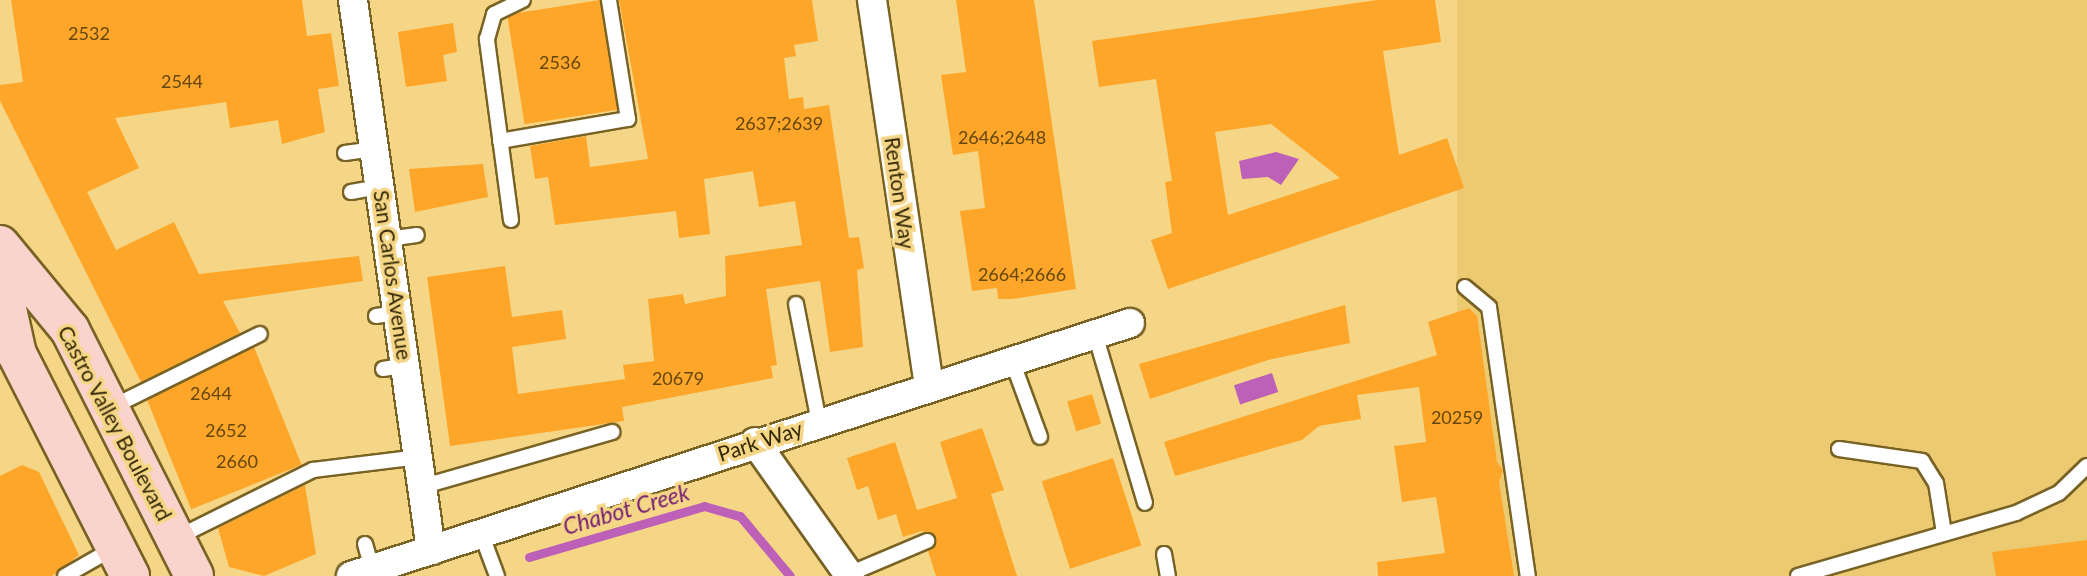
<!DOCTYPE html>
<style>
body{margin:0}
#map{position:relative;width:2087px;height:576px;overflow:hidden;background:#f5d686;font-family:Lato,sans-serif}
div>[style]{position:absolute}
.built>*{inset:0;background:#ecca71;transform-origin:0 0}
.water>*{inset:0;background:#bd60b8;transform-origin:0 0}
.stream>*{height:9px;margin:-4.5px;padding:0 4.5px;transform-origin:4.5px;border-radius:4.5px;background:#bd60b8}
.building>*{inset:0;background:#fda629;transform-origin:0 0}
.roads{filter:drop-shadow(2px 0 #786224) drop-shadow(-2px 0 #786224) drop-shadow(0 2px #786224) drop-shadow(0 -2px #786224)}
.lane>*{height:14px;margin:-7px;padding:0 7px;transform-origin:7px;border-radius:7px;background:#fff}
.street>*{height:28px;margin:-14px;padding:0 14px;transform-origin:14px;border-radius:14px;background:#fff}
.primary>*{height:38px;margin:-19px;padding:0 19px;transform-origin:19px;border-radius:19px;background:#fad3cd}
span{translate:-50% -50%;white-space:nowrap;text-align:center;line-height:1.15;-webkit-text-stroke:7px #f5d686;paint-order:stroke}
.number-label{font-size:18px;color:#65460c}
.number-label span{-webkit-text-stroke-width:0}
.street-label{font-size:21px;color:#322603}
.water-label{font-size:23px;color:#752073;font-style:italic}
</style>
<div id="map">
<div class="built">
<i style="left:1457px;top:0;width:630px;height:582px"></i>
</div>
<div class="water">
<i style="clip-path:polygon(1276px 152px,1299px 159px,1281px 185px,1268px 177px,1242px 179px,1239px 161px)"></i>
<i style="left:1272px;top:373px;width:20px;height:40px;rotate:72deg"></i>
</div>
<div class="stream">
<i style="left:529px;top:557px;width:182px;rotate:-16.2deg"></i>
<i style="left:704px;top:506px;width:37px;rotate:16deg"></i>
<i style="left:740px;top:516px;width:78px;rotate:50.2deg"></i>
</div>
<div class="building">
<i style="clip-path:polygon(11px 0,302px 0,307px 36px,331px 33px,339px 86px,318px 89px,325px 132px,282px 144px,278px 120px,230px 128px,226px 102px,115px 118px,139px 168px,87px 192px,116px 250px,174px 222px,199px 274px,359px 256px,363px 281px,223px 301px,240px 333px,141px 382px,0 101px,0 85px,23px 82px)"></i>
<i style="left:600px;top:0;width:111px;height:94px;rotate:81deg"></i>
<i style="clip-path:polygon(619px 0,812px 0,818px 41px,794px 45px,796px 56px,784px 58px,789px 99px,803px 97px,804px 109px,829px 105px,849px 238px,859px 237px,864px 268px,857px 270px,863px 347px,830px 352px,820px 281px,766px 289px,777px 365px,771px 366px,773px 378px,622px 407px,624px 421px,450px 446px,427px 277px,505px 266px,512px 317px,562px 310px,566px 339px,512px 347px,518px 394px,625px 379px,623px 365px,654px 361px,648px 299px,683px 294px,685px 304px,726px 296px,725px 256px,802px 245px,795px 201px,759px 207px,753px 171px,704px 179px,710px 234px,679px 238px,676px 211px,555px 225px,548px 177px,535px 179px,530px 146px,586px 136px,590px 167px,648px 159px)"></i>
<i style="clip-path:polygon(956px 0,1034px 0,1076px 289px,1012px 299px,998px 299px,997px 288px,972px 291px,960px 211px,985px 208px,978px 151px,953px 155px,941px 75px,966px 72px)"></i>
<i style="clip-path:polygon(evenodd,1377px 0,1435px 0,1441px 42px,1383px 51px,1399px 155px,1447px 138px,1464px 188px,1168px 289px,1151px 240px,1172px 233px,1165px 182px,1172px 181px,1156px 79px,1099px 87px,1092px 41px,1377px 0,1271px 124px,1340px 178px,1228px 215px,1215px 132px,1271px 124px)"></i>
<i style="clip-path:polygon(453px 23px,457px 52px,443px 55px,447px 81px,406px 87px,398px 32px)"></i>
<i style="clip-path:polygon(483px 164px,488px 197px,415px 212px,409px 169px)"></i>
<i style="clip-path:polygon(1345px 305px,1350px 343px,1268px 360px,1150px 399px,1139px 364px)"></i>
<i style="clip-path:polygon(1469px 308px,1477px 316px,1497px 462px,1503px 470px,1499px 482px,1514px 576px,1378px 576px,1377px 562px,1445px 553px,1436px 497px,1402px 502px,1394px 446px,1426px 442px,1419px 387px,1357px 395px,1361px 419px,1319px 426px,1302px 440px,1175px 476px,1164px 442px,1437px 355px,1428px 322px)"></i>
<i style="left:254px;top:347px;width:127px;height:119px;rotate:68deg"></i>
<i style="left:1092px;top:394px;width:31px;height:26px;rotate:73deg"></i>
<i style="clip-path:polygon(982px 428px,1004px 490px,991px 494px,1017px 576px,936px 576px,928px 551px,936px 537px,922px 531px,903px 537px,896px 514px,878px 520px,868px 486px,857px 490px,847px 458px,895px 442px,917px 510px,957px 498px,940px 442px)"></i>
<i style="left:1113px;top:458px;width:92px;height:75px;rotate:72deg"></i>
<i style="clip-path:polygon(22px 465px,39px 472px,79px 555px,52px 576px,0 576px,0 476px)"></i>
<i style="clip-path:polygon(305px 485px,316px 554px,264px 576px,229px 567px,218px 528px)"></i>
<i style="clip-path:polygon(2087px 540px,2087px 576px,1996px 576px,1992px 552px)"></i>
</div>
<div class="roads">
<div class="lane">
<i style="left:500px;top:141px;width:130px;rotate:-9.8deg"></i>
<i style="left:628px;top:119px;width:121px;rotate:-99.1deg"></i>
<i style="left:345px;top:153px;width:30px;rotate:-8deg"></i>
<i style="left:351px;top:192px;width:29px;rotate:-10deg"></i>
<i style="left:511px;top:220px;width:183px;rotate:-97.6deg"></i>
<i style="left:487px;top:39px;width:26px;rotate:-74deg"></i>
<i style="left:494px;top:14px;width:32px;rotate:-26deg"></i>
<i style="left:388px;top:239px;width:29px;rotate:-8deg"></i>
<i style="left:1465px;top:287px;width:31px;rotate:40deg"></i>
<i style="left:1489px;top:307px;width:272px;rotate:81.8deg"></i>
<i style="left:796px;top:304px;width:120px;rotate:79deg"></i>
<i style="left:376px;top:316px;width:22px;rotate:-8deg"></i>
<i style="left:1095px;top:334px;width:176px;rotate:73.5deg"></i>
<i style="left:1011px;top:358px;width:84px;rotate:69.8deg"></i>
<i style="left:383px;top:369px;width:24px;rotate:-9deg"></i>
<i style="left:110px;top:408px;width:167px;rotate:-26.3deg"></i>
<i style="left:1839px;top:449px;width:84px;rotate:8.2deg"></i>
<i style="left:1922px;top:461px;width:26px;rotate:58deg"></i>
<i style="left:1936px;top:483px;width:51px;rotate:80.9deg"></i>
<i style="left:424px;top:486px;width:196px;rotate:-16deg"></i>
<i style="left:481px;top:533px;width:46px;rotate:69.6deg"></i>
<i style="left:178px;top:537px;width:151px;rotate:-26.4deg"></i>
<i style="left:313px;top:470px;width:107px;rotate:-7deg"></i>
<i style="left:365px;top:544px;width:26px;rotate:74deg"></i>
<i style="left:1164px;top:554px;width:22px;rotate:80deg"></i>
<i style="left:849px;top:574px;width:85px;rotate:-22.9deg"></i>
<i style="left:65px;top:576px;width:56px;rotate:-29.7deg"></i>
<i style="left:1798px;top:576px;width:227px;rotate:-16.1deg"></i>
<i style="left:2016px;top:513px;width:47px;rotate:-24.9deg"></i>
<i style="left:2059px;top:493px;width:39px;rotate:-44deg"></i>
</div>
<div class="street">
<i style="left:353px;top:0;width:556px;rotate:81.93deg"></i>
<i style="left:872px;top:0;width:390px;rotate:81.6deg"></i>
<i style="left:755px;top:442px;width:164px;rotate:54.7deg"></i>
<i style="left:351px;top:576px;width:819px;rotate:-17.99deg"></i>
</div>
<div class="primary">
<i style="left:0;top:245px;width:110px;rotate:50.5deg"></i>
<i style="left:70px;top:330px;width:275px;rotate:63.2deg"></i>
<i style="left:0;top:277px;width:79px;rotate:77.6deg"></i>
<i style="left:17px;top:354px;width:249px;rotate:63deg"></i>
</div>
</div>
<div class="number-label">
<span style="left:89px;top:33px">2532</span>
<span style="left:560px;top:62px">2536</span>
<span style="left:182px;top:81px">2544</span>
<span style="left:779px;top:123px">2637;2639</span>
<span style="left:1002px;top:137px">2646;2648</span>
<span style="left:1022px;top:274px">2664;2666</span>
<span style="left:678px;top:378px">20679</span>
<span style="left:211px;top:393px">2644</span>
<span style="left:1457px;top:417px">20259</span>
<span style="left:226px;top:430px">2652</span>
<span style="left:237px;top:461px">2660</span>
</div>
<div class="street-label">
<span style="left:900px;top:193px;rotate:82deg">Renton Way</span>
<span style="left:393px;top:275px;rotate:82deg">San Carlos Avenue</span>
<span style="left:115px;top:423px;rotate:62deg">Castro Valley Boulevard</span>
<span style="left:760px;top:441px;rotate:-18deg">Park Way</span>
</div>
<div class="water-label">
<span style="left:626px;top:509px;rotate:-16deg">Chabot Creek</span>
</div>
</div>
